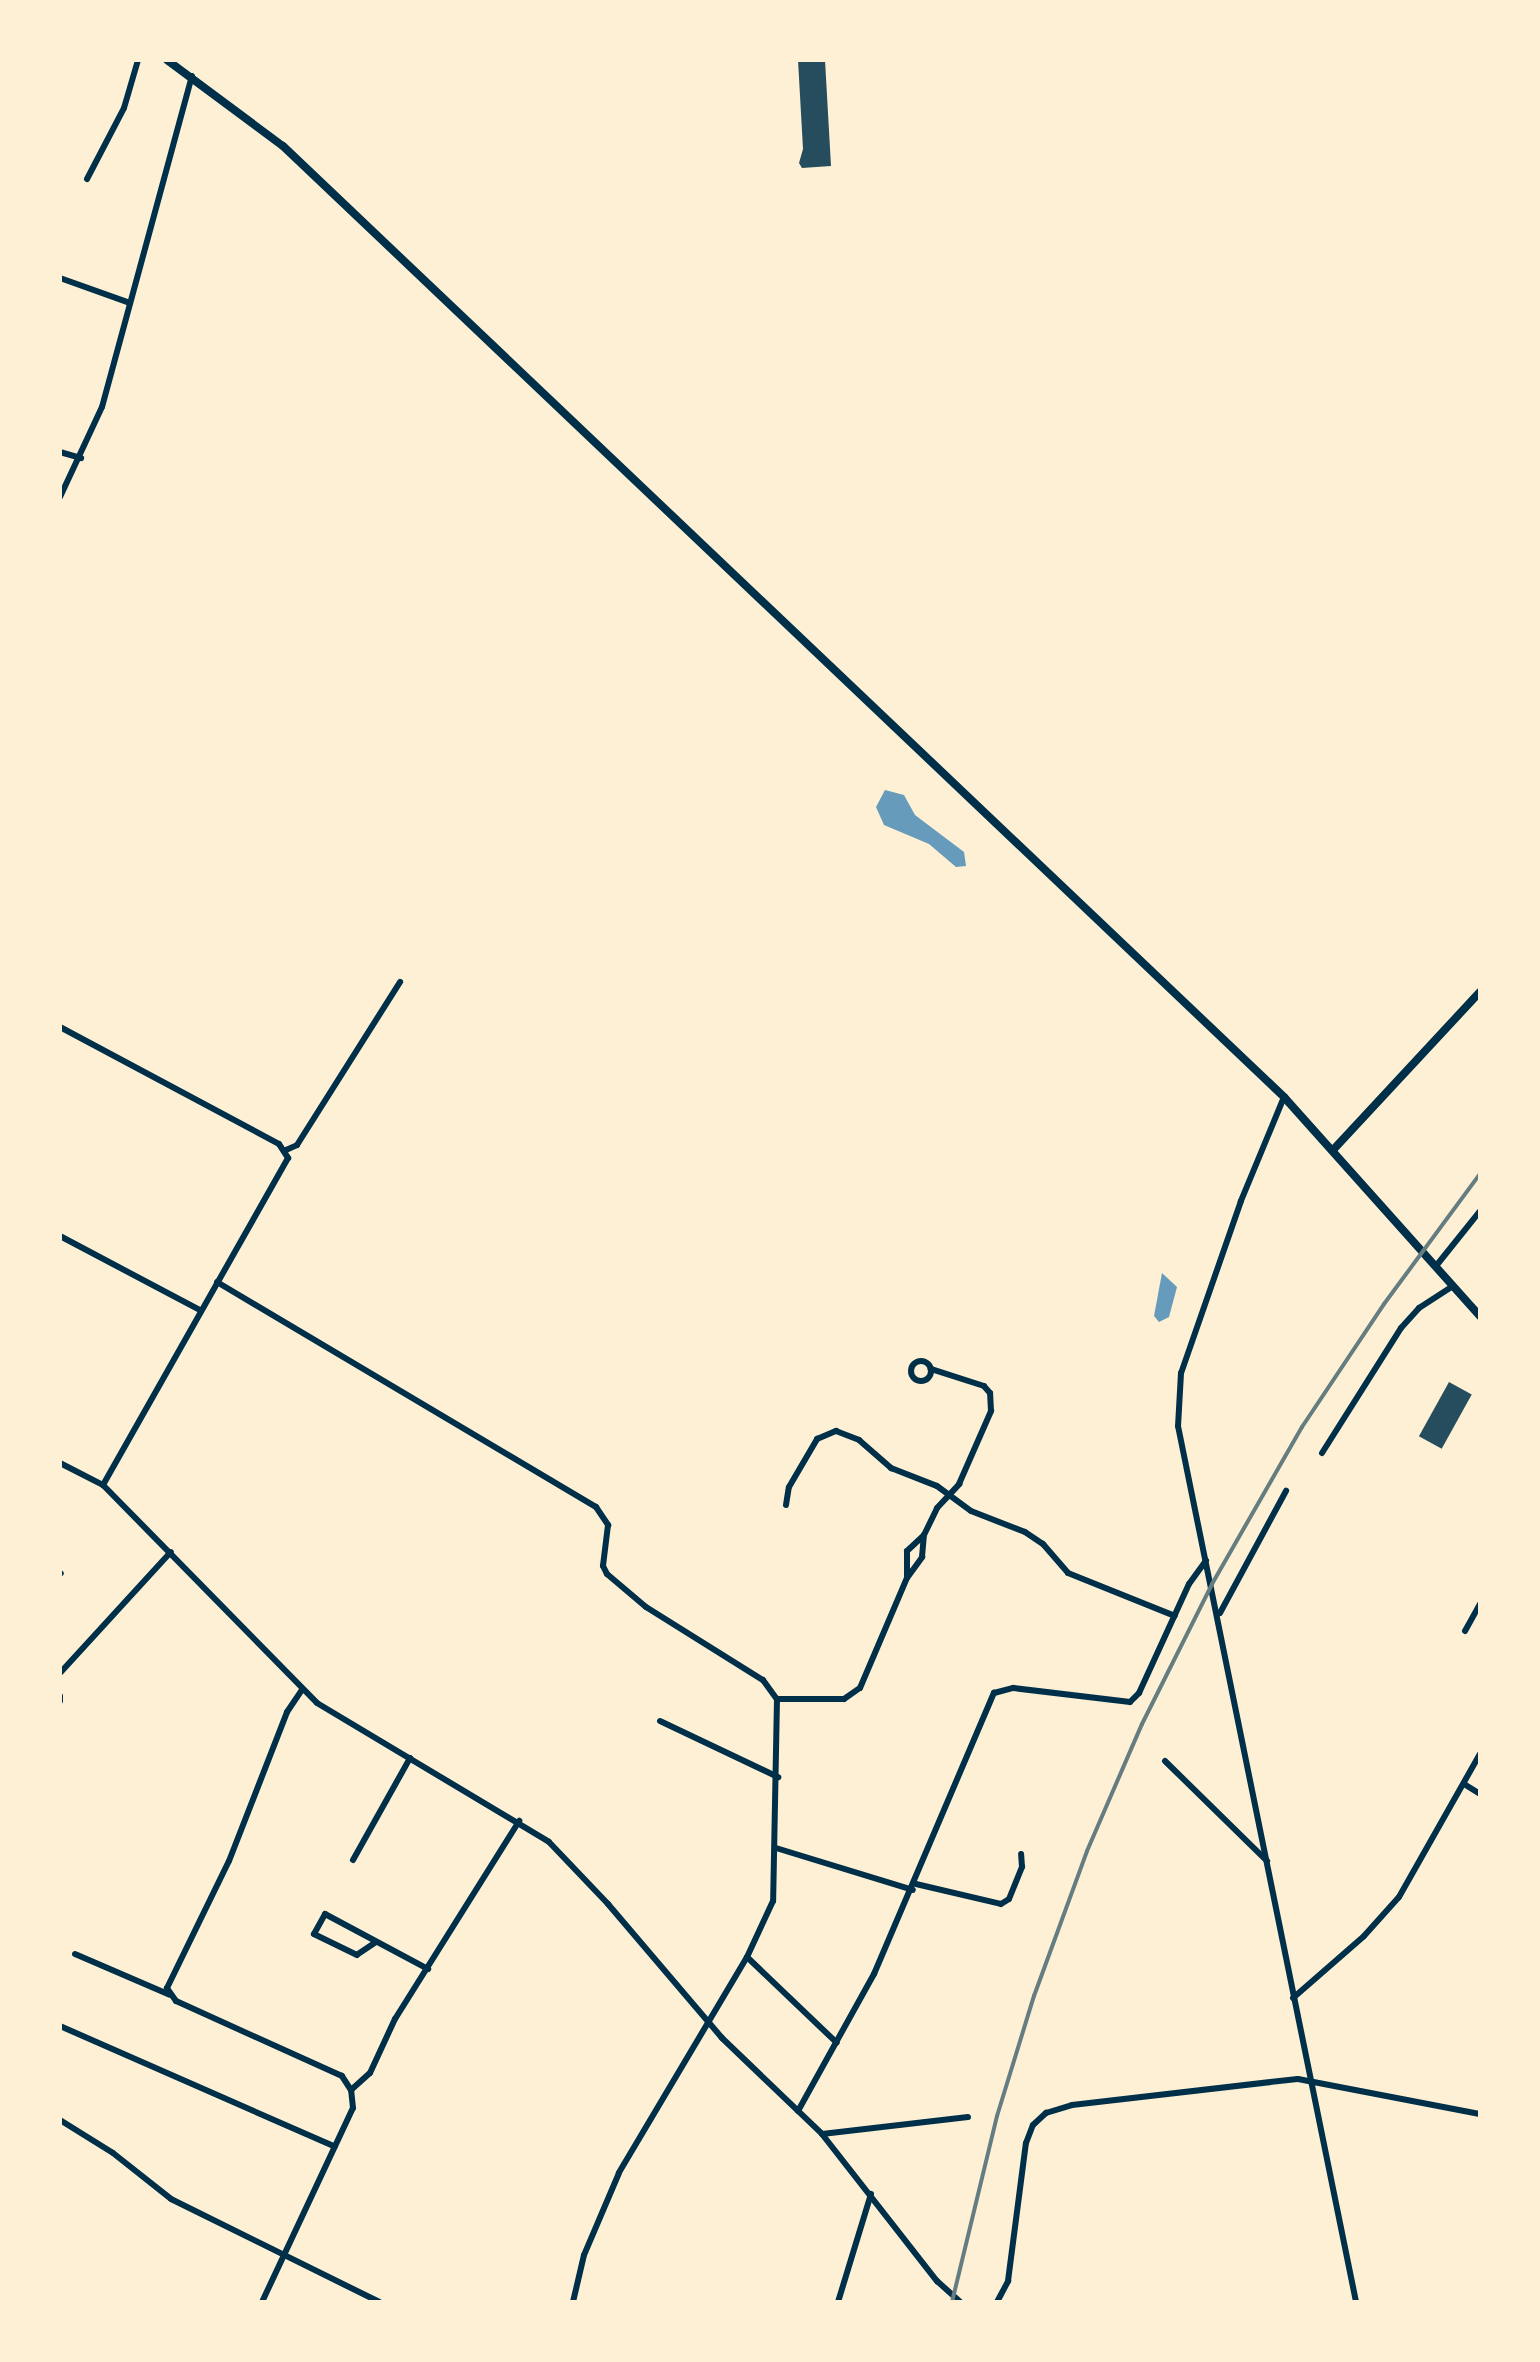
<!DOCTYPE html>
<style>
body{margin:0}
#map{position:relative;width:1540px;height:2362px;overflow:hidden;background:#fdf0d5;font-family:"PT Sans Narrow",sans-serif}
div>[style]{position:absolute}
.water>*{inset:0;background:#669bbc}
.building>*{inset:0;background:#264d5e;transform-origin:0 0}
.minor>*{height:6px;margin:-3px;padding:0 3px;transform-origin:3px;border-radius:3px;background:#003049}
.minor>.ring{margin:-3px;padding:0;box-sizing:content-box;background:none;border:6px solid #003049;border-radius:50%}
.tertiary>*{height:8px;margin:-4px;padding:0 4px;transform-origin:4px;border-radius:4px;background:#003049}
.rail>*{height:4px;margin:-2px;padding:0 2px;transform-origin:2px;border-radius:2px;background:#657d81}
span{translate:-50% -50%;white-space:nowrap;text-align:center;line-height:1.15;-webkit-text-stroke:8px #fdf0d5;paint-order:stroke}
.frame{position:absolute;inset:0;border:62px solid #fdf0d5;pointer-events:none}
</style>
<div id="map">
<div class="water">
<i style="clip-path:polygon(885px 790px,904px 795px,915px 815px,964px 852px,966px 866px,956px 867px,929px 844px,884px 825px,876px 807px)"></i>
<i style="clip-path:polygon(1162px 1273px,1177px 1287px,1169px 1317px,1159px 1322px,1154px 1316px)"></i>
</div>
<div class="building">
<i style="clip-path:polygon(798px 60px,825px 60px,831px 166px,802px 168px,799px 163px,803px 149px)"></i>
<i style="left:1449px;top:1382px;width:26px;height:62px;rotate:29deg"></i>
</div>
<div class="minor">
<i style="left:87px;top:179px;width:80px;rotate:-62.5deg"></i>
<i style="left:124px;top:108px;width:50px;rotate:-73.7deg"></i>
<i style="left:60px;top:278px;width:74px;rotate:19.7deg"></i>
<i style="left:60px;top:452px;width:22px;rotate:16deg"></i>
<i style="left:60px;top:497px;width:99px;rotate:-65deg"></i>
<i style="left:102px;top:407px;width:343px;rotate:-74.8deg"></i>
<i style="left:60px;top:1027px;width:248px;rotate:28.1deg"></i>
<i style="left:279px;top:1144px;width:17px;rotate:57deg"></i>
<i style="left:288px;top:1158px;width:376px;rotate:119.5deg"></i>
<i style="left:1284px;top:1097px;width:113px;rotate:112.5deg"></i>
<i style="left:1241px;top:1201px;width:182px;rotate:109.2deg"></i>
<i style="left:1181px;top:1373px;width:53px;rotate:93.2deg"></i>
<i style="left:1178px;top:1426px;width:894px;rotate:78.51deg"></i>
<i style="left:286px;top:1150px;width:12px;rotate:-24deg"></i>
<i style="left:297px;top:1145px;width:193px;rotate:-57.7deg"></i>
<i style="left:60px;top:1236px;width:158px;rotate:27.9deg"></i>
<i style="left:1436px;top:1266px;width:70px;rotate:-51.3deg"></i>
<i style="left:217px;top:1282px;width:441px;rotate:30.7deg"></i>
<i style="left:596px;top:1507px;width:22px;rotate:56deg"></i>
<i style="left:608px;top:1525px;width:41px;rotate:97deg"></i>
<i style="left:603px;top:1566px;width:9px;rotate:63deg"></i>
<i style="left:607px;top:1574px;width:51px;rotate:40.2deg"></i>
<i style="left:646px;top:1607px;width:138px;rotate:32deg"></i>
<i style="left:763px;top:1680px;width:24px;rotate:54deg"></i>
<i style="left:777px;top:1699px;width:202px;rotate:91.1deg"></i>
<i style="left:773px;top:1901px;width:62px;rotate:114.9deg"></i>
<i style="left:747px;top:1957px;width:251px;rotate:120.7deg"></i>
<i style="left:619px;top:2173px;width:89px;rotate:113.1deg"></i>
<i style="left:584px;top:2255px;width:48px;rotate:103.2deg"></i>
<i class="ring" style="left:911px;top:1361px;width:14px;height:14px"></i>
<i style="left:1322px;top:1453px;width:148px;rotate:-57.7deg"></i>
<i style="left:1401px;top:1328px;width:27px;rotate:-48deg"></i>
<i style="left:1419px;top:1308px;width:40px;rotate:-32.9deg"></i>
<i style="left:60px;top:1463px;width:48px;rotate:27.1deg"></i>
<i style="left:103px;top:1485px;width:305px;rotate:45.5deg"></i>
<i style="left:317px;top:1703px;width:270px;rotate:30.9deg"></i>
<i style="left:549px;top:1842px;width:86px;rotate:46.4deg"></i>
<i style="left:608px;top:1904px;width:176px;rotate:49.6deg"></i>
<i style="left:722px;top:2038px;width:139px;rotate:43.8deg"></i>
<i style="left:822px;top:2134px;width:187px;rotate:52deg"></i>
<i style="left:937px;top:2281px;width:31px;rotate:42deg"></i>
<i style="left:786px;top:1505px;width:18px;rotate:-81deg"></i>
<i style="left:789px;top:1487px;width:56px;rotate:-59.7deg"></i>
<i style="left:817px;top:1439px;width:21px;rotate:-23deg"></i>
<i style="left:836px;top:1431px;width:25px;rotate:21deg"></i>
<i style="left:859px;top:1440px;width:43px;rotate:41.2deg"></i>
<i style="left:891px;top:1468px;width:49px;rotate:21.4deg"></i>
<i style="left:937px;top:1486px;width:42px;rotate:36.3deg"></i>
<i style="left:971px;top:1511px;width:58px;rotate:21.3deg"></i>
<i style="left:1025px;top:1532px;width:22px;rotate:34deg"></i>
<i style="left:1043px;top:1544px;width:38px;rotate:49deg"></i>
<i style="left:1068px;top:1573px;width:115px;rotate:21.9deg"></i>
<i style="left:60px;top:1574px;width:1px;rotate:-45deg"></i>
<i style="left:907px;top:1576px;width:25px;rotate:-90deg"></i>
<i style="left:907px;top:1551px;width:22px;rotate:-43deg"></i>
<i style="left:1220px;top:1613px;width:139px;rotate:-61.6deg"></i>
<i style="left:1465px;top:1631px;width:31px;rotate:-61deg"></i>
<i style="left:60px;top:1673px;width:164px;rotate:-47.5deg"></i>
<i style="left:60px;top:1696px;width:5px;rotate:90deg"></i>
<i style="left:777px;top:1699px;width:67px"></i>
<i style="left:844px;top:1699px;width:19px;rotate:-35deg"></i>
<i style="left:860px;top:1688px;width:120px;rotate:-66.9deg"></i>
<i style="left:907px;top:1578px;width:26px;rotate:-54deg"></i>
<i style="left:922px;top:1557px;width:22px;rotate:-85deg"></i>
<i style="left:924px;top:1535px;width:30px;rotate:-64deg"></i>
<i style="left:937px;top:1508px;width:33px;rotate:-47deg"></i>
<i style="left:959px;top:1484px;width:80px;rotate:-66.3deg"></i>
<i style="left:991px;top:1411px;width:18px;rotate:-93deg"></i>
<i style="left:990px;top:1393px;width:9px;rotate:-131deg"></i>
<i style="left:984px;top:1386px;width:56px;rotate:-162.2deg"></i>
<i style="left:660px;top:1721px;width:131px;rotate:25.4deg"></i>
<i style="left:1165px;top:1761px;width:143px;rotate:44.4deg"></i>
<i style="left:1464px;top:1784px;width:19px;rotate:32deg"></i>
<i style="left:776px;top:1848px;width:143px;rotate:17deg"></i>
<i style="left:353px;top:1860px;width:117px;rotate:-60.8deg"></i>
<i style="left:916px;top:1884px;width:87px;rotate:13.2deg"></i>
<i style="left:1001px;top:1904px;width:9px;rotate:-32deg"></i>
<i style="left:1009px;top:1899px;width:35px;rotate:-68deg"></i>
<i style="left:1022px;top:1867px;width:13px;rotate:-94deg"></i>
<i style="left:376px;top:1942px;width:23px;rotate:146deg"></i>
<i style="left:357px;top:1955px;width:48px;rotate:-154deg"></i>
<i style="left:314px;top:1934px;width:23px;rotate:-61deg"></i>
<i style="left:325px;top:1914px;width:117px;rotate:28.1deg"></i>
<i style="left:75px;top:1954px;width:103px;rotate:23.3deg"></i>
<i style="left:747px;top:1957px;width:124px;rotate:43.7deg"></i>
<i style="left:1293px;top:1998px;width:94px;rotate:-41.1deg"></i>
<i style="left:1364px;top:1936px;width:52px;rotate:-48.1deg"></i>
<i style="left:1399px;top:1897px;width:164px;rotate:-60.5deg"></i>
<i style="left:60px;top:2026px;width:300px;rotate:23.7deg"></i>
<i style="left:351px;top:2090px;width:25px;rotate:-42deg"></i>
<i style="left:370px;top:2073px;width:60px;rotate:-65.2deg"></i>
<i style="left:395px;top:2019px;width:234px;rotate:-57.9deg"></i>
<i style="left:798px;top:2111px;width:157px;rotate:-61deg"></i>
<i style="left:874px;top:1974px;width:306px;rotate:-66.9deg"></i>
<i style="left:994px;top:1693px;width:20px;rotate:-15deg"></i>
<i style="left:1013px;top:1688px;width:118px;rotate:6.8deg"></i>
<i style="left:1130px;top:1702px;width:13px;rotate:-45deg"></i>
<i style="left:1139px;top:1693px;width:120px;rotate:-65.4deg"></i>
<i style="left:1189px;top:1584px;width:29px;rotate:-54deg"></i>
<i style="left:60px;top:2120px;width:62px;rotate:31.9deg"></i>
<i style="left:113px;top:2153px;width:74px;rotate:38.4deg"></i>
<i style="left:171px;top:2199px;width:232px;rotate:26.3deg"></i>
<i style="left:822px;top:2134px;width:147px;rotate:-6.6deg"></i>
<i style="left:262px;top:2302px;width:214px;rotate:-64.9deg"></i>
<i style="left:353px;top:2108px;width:18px;rotate:-96deg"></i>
<i style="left:351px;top:2090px;width:17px;rotate:-123deg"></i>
<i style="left:342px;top:2076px;width:182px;rotate:-155.7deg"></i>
<i style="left:176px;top:2001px;width:16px;rotate:-125deg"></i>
<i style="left:167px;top:1988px;width:141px;rotate:-64deg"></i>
<i style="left:229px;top:1861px;width:160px;rotate:-68.7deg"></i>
<i style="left:287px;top:1712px;width:27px;rotate:-56deg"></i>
<i style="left:838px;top:2302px;width:113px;rotate:-73deg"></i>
<i style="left:997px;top:2302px;width:24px;rotate:-62deg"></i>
<i style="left:1008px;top:2281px;width:139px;rotate:-82.6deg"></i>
<i style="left:1026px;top:2143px;width:19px;rotate:-69deg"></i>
<i style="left:1033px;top:2125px;width:18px;rotate:-43deg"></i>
<i style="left:1046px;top:2113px;width:27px;rotate:-17deg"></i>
<i style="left:1072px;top:2105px;width:227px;rotate:-6.6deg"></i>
<i style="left:1298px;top:2079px;width:185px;rotate:10.9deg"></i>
</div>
<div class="tertiary">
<i style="left:167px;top:60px;width:144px;rotate:36.6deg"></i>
<i style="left:283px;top:146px;width:1381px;rotate:43.53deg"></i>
<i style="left:1284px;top:1097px;width:294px;rotate:48.2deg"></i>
<i style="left:1333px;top:1150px;width:216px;rotate:-47.1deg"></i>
</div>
<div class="rail">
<i style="left:952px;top:2302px;width:191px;rotate:-76.4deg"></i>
<i style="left:997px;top:2116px;width:126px;rotate:-72.9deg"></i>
<i style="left:1034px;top:1996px;width:154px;rotate:-69.9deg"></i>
<i style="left:1087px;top:1851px;width:138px;rotate:-66.6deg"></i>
<i style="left:1142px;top:1724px;width:157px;rotate:-63.4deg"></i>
<i style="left:1212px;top:1584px;width:181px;rotate:-60.2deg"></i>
<i style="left:1302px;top:1427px;width:148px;rotate:-56.3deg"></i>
<i style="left:1384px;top:1304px;width:162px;rotate:-53.6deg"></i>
</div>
<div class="frame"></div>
</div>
